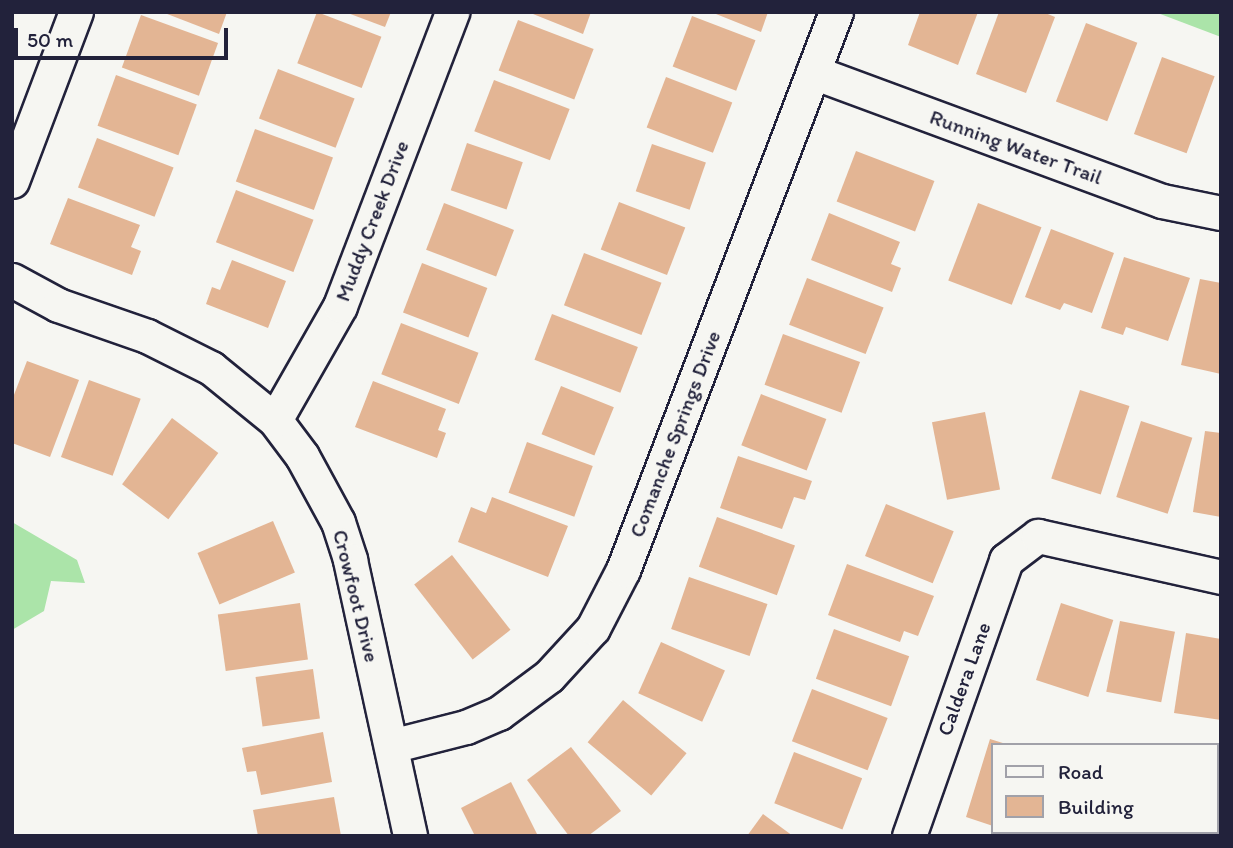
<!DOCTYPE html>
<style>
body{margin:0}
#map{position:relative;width:1233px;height:848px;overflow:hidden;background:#f6f6f2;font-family:Itim,sans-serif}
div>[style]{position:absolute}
.green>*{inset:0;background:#abe4a9}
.building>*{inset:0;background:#e3b594;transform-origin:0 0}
.roads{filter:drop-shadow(2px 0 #22223b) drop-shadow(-2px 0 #22223b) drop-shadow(0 2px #22223b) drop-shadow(0 -2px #22223b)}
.minor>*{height:33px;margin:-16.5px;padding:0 16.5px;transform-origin:16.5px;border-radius:16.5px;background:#f6f6f2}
span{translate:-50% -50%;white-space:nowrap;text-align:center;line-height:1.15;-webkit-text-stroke:5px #f6f6f2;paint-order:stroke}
.street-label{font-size:21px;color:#22223b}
.frame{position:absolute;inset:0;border:14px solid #22223b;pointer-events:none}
.legend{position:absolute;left:991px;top:743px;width:228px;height:91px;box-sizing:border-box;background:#f6f6f2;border:2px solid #a1a1a9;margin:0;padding:9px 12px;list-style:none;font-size:21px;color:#22223b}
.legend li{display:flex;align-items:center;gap:14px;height:35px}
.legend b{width:35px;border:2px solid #a1a1a9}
.scale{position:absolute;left:14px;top:28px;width:214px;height:32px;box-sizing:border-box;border:4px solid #22223b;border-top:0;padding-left:9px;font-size:21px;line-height:24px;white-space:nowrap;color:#22223b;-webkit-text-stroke:5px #f6f6f2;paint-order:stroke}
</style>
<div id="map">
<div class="green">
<i style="clip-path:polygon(1155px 12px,1221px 12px,1221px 37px)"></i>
<i style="clip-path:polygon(12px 522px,77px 560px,85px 583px,51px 581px,44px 611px,12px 630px)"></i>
</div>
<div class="building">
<i style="clip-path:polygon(162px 12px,227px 12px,219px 34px)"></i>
<i style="left:317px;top:12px;width:69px;height:55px;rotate:21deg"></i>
<i style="clip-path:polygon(345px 12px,391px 12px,385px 27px)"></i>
<i style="clip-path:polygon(528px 12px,591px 12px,583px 34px)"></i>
<i style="clip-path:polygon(711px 12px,768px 12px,761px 32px)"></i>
<i style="clip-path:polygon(920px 12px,978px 12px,958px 65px,908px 45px)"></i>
<i style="clip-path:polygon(999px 12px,1043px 12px,1055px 17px,1026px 93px,976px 74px)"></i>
<i style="left:141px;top:15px;width:82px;height:56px;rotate:20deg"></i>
<i style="left:692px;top:16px;width:68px;height:54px;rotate:21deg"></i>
<i style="left:518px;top:20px;width:81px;height:54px;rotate:21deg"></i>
<i style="left:1086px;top:23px;width:55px;height:84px;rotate:21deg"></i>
<i style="left:1162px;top:57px;width:56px;height:82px;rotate:20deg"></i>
<i style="left:278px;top:69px;width:82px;height:53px;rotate:21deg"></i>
<i style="left:116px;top:75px;width:86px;height:54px;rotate:20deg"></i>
<i style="left:666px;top:77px;width:71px;height:54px;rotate:21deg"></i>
<i style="left:494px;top:80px;width:81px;height:55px;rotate:21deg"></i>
<i style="left:255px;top:129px;width:83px;height:56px;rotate:20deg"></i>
<i style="left:97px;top:138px;width:82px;height:53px;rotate:21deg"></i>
<i style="left:467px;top:143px;width:59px;height:50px;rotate:19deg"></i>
<i style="left:652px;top:144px;width:57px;height:50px;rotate:19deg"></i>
<i style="left:856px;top:151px;width:84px;height:54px;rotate:21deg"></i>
<i style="left:236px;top:190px;width:83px;height:56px;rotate:21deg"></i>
<i style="clip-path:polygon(68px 198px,140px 225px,131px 247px,141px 251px,132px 275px,50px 244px)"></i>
<i style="left:619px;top:202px;width:71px;height:51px;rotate:21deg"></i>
<i style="left:444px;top:203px;width:75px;height:50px;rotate:21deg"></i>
<i style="left:978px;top:203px;width:68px;height:83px;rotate:21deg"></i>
<i style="clip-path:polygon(829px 213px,900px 242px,891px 264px,901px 268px,892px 292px,811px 260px)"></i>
<i style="clip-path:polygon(1051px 229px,1114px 253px,1092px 313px,1064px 303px,1060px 310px,1025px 297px)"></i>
<i style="left:584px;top:253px;width:83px;height:56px;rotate:21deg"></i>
<i style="clip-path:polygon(1124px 257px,1190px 278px,1168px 341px,1126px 327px,1123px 335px,1101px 328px)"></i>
<i style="clip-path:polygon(232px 260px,286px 281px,268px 328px,206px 304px,212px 287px,220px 290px)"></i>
<i style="left:422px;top:263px;width:70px;height:53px;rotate:21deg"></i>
<i style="left:807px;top:278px;width:82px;height:50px;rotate:21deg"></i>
<i style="clip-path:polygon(1200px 279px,1221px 283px,1221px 374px,1181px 365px)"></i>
<i style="left:552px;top:314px;width:92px;height:49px;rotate:21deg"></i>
<i style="left:401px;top:323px;width:83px;height:55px;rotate:21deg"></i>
<i style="left:783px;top:334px;width:82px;height:54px;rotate:20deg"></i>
<i style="clip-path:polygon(27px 361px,79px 380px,50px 457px,12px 443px,12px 400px)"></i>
<i style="left:89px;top:380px;width:55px;height:82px;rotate:20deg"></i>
<i style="clip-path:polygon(373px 381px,446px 409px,438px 430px,446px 433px,437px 458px,355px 427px)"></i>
<i style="left:561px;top:386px;width:57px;height:52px;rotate:22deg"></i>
<i style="left:1080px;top:390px;width:52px;height:93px;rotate:18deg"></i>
<i style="left:761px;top:394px;width:70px;height:55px;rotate:21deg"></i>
<i style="left:985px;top:412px;width:79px;height:54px;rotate:79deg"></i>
<i style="left:172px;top:418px;width:58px;height:83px;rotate:37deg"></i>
<i style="left:1141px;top:421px;width:54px;height:80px;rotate:18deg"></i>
<i style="clip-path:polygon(1205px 431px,1221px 433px,1221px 517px,1193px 512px)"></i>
<i style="left:527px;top:442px;width:70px;height:54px;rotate:20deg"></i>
<i style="clip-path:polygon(738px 456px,812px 481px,805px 500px,794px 497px,782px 529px,720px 508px)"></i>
<i style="clip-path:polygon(492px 497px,568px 526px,548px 577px,458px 542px,471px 507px,486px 513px)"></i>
<i style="left:886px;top:504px;width:73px;height:56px;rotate:22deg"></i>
<i style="left:717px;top:517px;width:83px;height:53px;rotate:20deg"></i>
<i style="left:273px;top:521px;width:56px;height:82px;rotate:67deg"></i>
<i style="left:452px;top:555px;width:95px;height:48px;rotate:52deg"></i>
<i style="clip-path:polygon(847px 564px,934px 596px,918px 636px,904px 631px,900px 642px,828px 615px)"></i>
<i style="left:689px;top:577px;width:83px;height:55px;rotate:19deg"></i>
<i style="left:300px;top:603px;width:57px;height:83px;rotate:82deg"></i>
<i style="left:1061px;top:603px;width:55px;height:81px;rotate:18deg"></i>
<i style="left:1120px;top:621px;width:56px;height:72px;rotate:11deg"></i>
<i style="left:834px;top:629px;width:80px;height:53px;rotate:20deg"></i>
<i style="clip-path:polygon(1186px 633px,1221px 639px,1221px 720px,1174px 713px)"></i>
<i style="left:661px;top:642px;width:70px;height:56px;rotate:24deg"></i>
<i style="left:313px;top:669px;width:50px;height:58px;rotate:82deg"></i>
<i style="left:812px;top:689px;width:81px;height:56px;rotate:21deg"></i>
<i style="left:623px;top:700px;width:83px;height:55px;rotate:40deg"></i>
<i style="clip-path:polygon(323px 732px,332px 782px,261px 795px,256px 771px,247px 772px,242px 748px)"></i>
<i style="clip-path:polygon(990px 739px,1006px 744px,993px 745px,993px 826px,966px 817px)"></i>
<i style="clip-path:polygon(571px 747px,621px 811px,588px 836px,569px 836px,527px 780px)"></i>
<i style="left:794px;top:752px;width:73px;height:55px;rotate:21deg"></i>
<i style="clip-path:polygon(1217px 780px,1221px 836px,1175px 836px,1217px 832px)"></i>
<i style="clip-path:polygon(511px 782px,538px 836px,475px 836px,461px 808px)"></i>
<i style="clip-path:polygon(334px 797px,341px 836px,258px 836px,253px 810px)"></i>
<i style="clip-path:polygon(763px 814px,793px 836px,747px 836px)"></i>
<i style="clip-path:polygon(1036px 832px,1090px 832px,1035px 836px)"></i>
<i style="clip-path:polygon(1106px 832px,1162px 832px,1105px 836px)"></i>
</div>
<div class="roads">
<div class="minor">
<i style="left:813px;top:72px;width:372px;rotate:20.3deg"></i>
<i style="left:1162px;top:201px;width:60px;rotate:11.5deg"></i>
<i style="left:12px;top:181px;width:181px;rotate:-69.3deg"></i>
<i style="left:12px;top:280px;width:52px;rotate:28.5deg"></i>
<i style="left:58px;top:305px;width:94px;rotate:19.2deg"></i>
<i style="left:147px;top:336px;width:72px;rotate:26.6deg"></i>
<i style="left:211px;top:368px;width:82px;rotate:39.1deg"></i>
<i style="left:275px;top:420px;width:45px;rotate:53.1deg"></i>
<i style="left:302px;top:456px;width:75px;rotate:61.4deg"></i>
<i style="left:338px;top:522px;width:40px;rotate:72deg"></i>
<i style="left:350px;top:560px;width:282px;rotate:77.7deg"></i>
<i style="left:275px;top:420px;width:131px;rotate:-60.3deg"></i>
<i style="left:340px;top:306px;width:315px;rotate:-69.1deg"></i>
<i style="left:391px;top:746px;width:77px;rotate:-14.2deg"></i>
<i style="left:466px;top:727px;width:36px;rotate:-23deg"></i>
<i style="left:499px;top:713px;width:62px;rotate:-36.5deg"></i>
<i style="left:549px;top:676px;width:65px;rotate:-47.5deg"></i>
<i style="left:593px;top:628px;width:65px;rotate:-62.7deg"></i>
<i style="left:623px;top:570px;width:597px;rotate:-69.11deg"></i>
<i style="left:909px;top:836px;width:293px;rotate:-70.6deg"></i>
<i style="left:1006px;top:560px;width:40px;rotate:-37deg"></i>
<i style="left:1038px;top:536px;width:188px;rotate:12.6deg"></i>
</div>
</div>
<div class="street-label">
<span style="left:1016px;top:147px;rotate:20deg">Running Water Trail</span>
<span style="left:372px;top:221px;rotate:-69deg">Muddy Creek Drive</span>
<span style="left:675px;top:434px;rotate:-69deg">Comanche Springs Drive</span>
<span style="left:356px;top:596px;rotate:76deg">Crowfoot Drive</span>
<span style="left:964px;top:679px;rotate:-70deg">Caldera Lane</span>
</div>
<div class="frame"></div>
<ul class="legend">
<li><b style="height:9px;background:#f6f6f2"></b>Road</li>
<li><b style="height:19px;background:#e3b594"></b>Building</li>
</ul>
<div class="scale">50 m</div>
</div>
